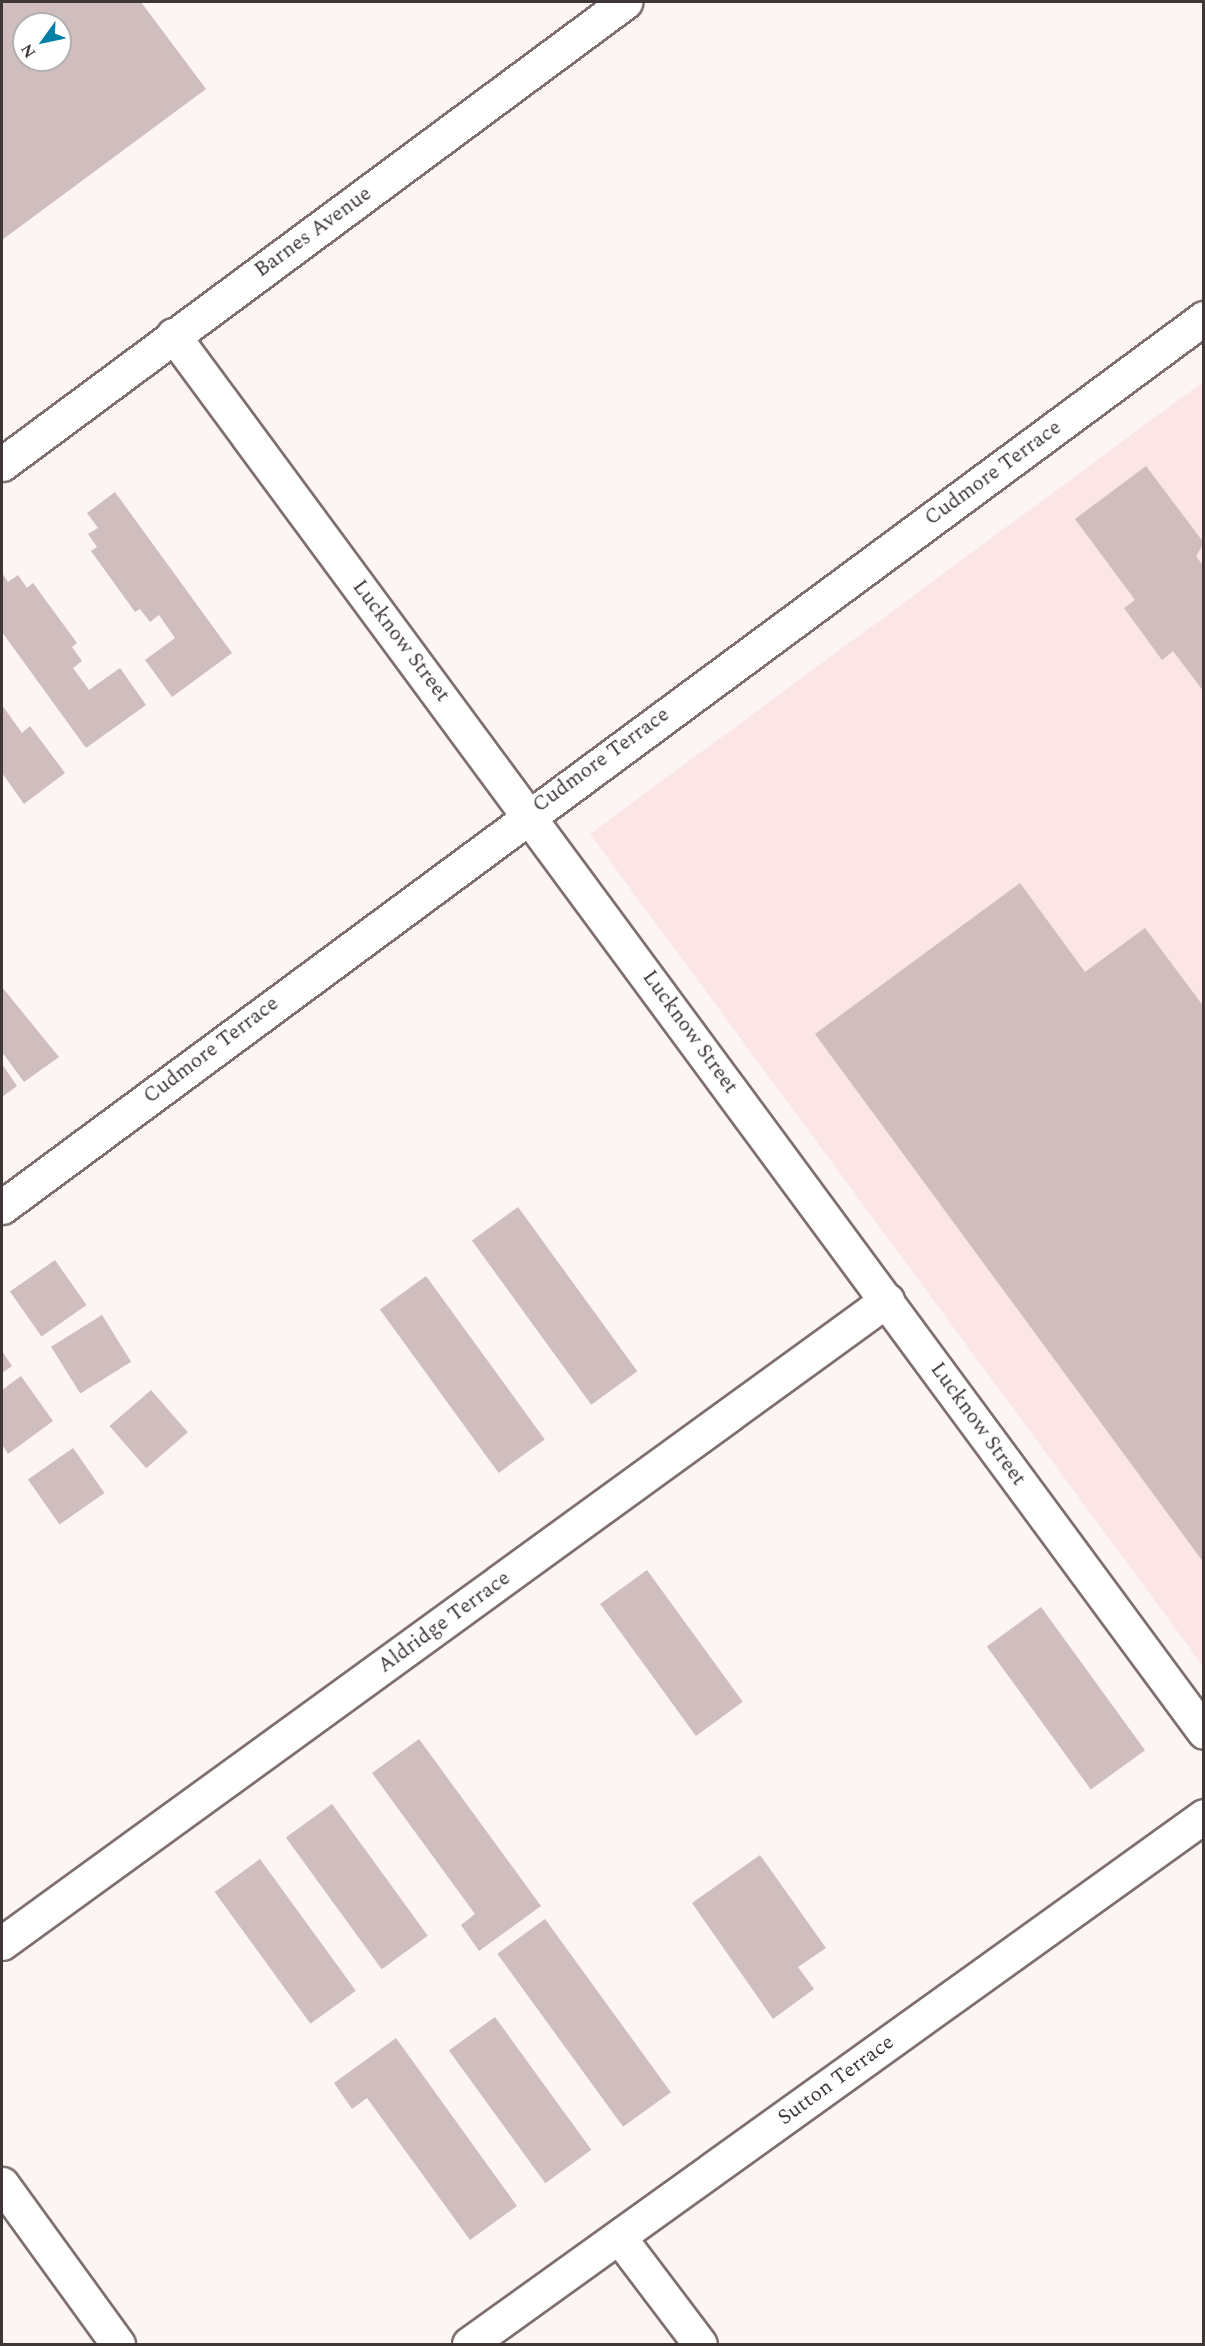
<!DOCTYPE html>
<style>
body{margin:0}
#map{position:relative;width:1205px;height:2346px;overflow:hidden;background:#fdf5f5;font-family:Spectral,serif}
div>[style]{position:absolute}
.built>*{inset:0;background:#fbe5e5}
.building>*{inset:0;background:#d0bdbd;transform-origin:0 0}
.roads{filter:drop-shadow(2px 0 #806f6f) drop-shadow(-2px 0 #806f6f) drop-shadow(0 2px #806f6f) drop-shadow(0 -2px #806f6f)}
.minor>*{height:33px;margin:-16.5px;padding:0 16.5px;transform-origin:16.5px;border-radius:16.5px;background:#fff}
span{translate:-50% -50%;white-space:nowrap;text-align:center;line-height:1.15;-webkit-text-stroke:4.5px #fff;paint-order:stroke}
.street-label{font-size:21px;color:#3f3737}
.frame{position:absolute;inset:0;border:3px solid #3f3737;pointer-events:none}
.north{position:absolute;left:12px;top:12px;width:60px;height:60px;box-sizing:border-box;background:#fff;border:2px solid #b2afaf;border-radius:50%;rotate:237deg;font-size:16px;font-weight:700;line-height:24px;text-align:center;color:#3f3737}
.north::after{content:'';display:block;margin:auto;width:21px;height:27px;background:#0480a6;clip-path:polygon(50% 0,100% 100%,50% 72%,0 100%)}
</style>
<div id="map">
<div class="built">
<i style="clip-path:polygon(1203px 382px,1203px 1666px,590px 834px)"></i>
</div>
<div class="building">
<i style="clip-path:polygon(evenodd,2px 2px,141px 2px,206px 89px,2px 240px,2px 2px,24px 24px,60px 24px,60px 60px,24px 60px,24px 24px)"></i>
<i style="clip-path:polygon(1146px 466px,1204px 543px,1196px 556px,1204px 567px,1204px 692px,1173px 651px,1162px 660px,1124px 608px,1135px 600px,1075px 519px)"></i>
<i style="clip-path:polygon(115px 492px,232px 653px,172px 697px,145px 660px,175px 638px,159px 615px,150px 622px,140px 609px,135px 612px,91px 551px,97px 547px,88px 534px,98px 528px,87px 513px)"></i>
<i style="clip-path:polygon(2px 573px,8px 582px,18px 575px,27px 588px,33px 583px,77px 643px,72px 647px,82px 661px,73px 668px,89px 690px,120px 668px,146px 705px,86px 748px,2px 632px)"></i>
<i style="clip-path:polygon(2px 705px,22px 733px,30px 726px,65px 773px,24px 804px,2px 773px)"></i>
<i style="clip-path:polygon(1020px 883px,1085px 972px,1145px 928px,1204px 1007px,1204px 1563px,815px 1034px)"></i>
<i style="clip-path:polygon(2px 987px,59px 1057px,24px 1082px,2px 1052px)"></i>
<i style="clip-path:polygon(2px 1064px,17px 1086px,2px 1097px)"></i>
<i style="left:518px;top:1207px;width:203px;height:57px;rotate:54deg"></i>
<i style="left:55px;top:1260px;width:55px;height:55px;rotate:55deg"></i>
<i style="left:426px;top:1276px;width:202px;height:57px;rotate:54deg"></i>
<i style="left:102px;top:1315px;width:55px;height:60px;rotate:58deg"></i>
<i style="clip-path:polygon(2px 1351px,12px 1366px,2px 1373px)"></i>
<i style="clip-path:polygon(21px 1376px,53px 1421px,8px 1454px,2px 1444px,2px 1390px)"></i>
<i style="left:151px;top:1390px;width:56px;height:55px;rotate:49deg"></i>
<i style="left:73px;top:1448px;width:55px;height:55px;rotate:55deg"></i>
<i style="left:647px;top:1570px;width:163px;height:58px;rotate:54deg"></i>
<i style="left:1041px;top:1607px;width:177px;height:67px;rotate:54deg"></i>
<i style="clip-path:polygon(419px 1739px,541px 1906px,479px 1951px,461px 1925px,475px 1914px,372px 1773px)"></i>
<i style="left:332px;top:1804px;width:163px;height:57px;rotate:54deg"></i>
<i style="clip-path:polygon(760px 1855px,826px 1948px,798px 1967px,814px 1989px,773px 2019px,692px 1903px)"></i>
<i style="left:260px;top:1859px;width:163px;height:56px;rotate:54deg"></i>
<i style="left:545px;top:1919px;width:214px;height:59px;rotate:54deg"></i>
<i style="left:495px;top:2017px;width:164px;height:57px;rotate:54deg"></i>
<i style="clip-path:polygon(396px 2038px,517px 2206px,470px 2240px,367px 2098px,352px 2109px,334px 2083px)"></i>
</div>
<div class="roads">
<div class="minor">
<i style="left:173px;top:335px;width:1736px;rotate:53.57deg"></i>
<i style="left:2px;top:464px;width:776px;rotate:-36.56deg"></i>
<i style="left:2px;top:1207px;width:1495px;rotate:-36.49deg"></i>
<i style="left:2px;top:1943px;width:1094px;rotate:-36deg"></i>
<i style="left:2px;top:2184px;width:198px;rotate:54.1deg"></i>
<i style="left:619px;top:2237px;width:134px;rotate:52.9deg"></i>
<i style="left:469px;top:2344px;width:905px;rotate:-35.69deg"></i>
</div>
</div>
<div class="street-label">
<span style="left:313px;top:232px;rotate:-36deg">Barnes Avenue</span>
<span style="left:993px;top:473px;rotate:-36deg">Cudmore Terrace</span>
<span style="left:401px;top:641px;rotate:53deg">Lucknow Street</span>
<span style="left:601px;top:760px;rotate:-36deg">Cudmore Terrace</span>
<span style="left:690px;top:1032px;rotate:54deg">Lucknow Street</span>
<span style="left:211px;top:1050px;rotate:-37deg">Cudmore Terrace</span>
<span style="left:978px;top:1424px;rotate:54deg">Lucknow Street</span>
<span style="left:444px;top:1622px;rotate:-36deg">Aldridge Terrace</span>
<span style="left:836px;top:2080px;rotate:-36deg">Sutton Terrace</span>
</div>
<div class="frame"></div>
<div class="north">N</div>
</div>
